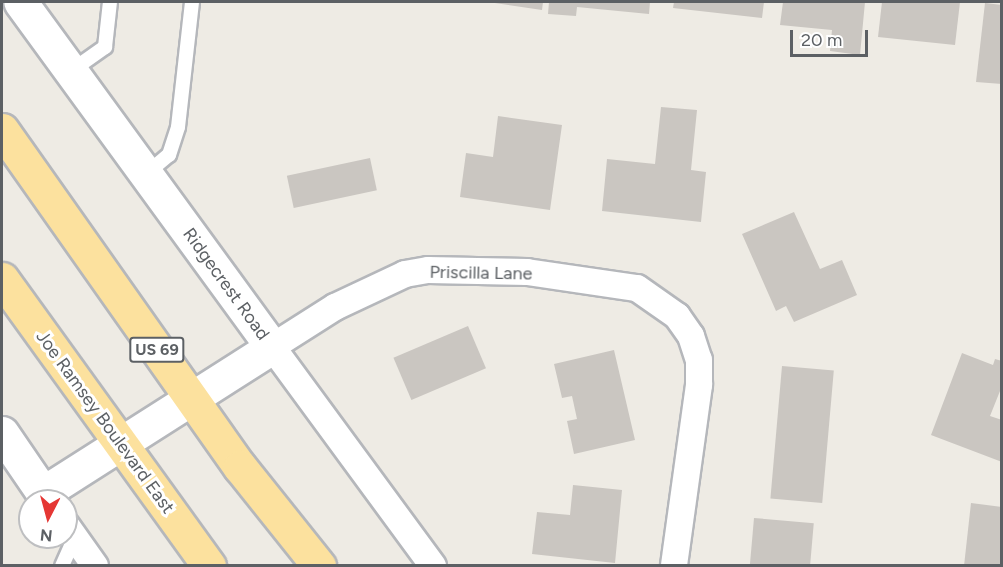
<!DOCTYPE html>
<style>
body{margin:0}
#map{position:relative;width:1003px;height:567px;overflow:hidden;background:#eeebe4;font-family:Figtree,sans-serif}
div>[style]{position:absolute}
.building>*{inset:0;background:#cac6c1;transform-origin:0 0}
.roads{filter:drop-shadow(2px 0 #b5b7bb) drop-shadow(-2px 0 #b5b7bb) drop-shadow(0 2px #b5b7bb) drop-shadow(0 -2px #b5b7bb)}
.service>*{height:14px;margin:-7px;padding:0 7px;transform-origin:7px;border-radius:7px;background:#fff}
.minor>*{height:26px;margin:-13px;padding:0 13px;transform-origin:13px;border-radius:13px;background:#fff}
.tertiary>*{height:33px;margin:-16.5px;padding:0 16.5px;transform-origin:16.5px;border-radius:16.5px;background:#fff}
.trunk>*{height:33px;margin:-16.5px;padding:0 16.5px;transform-origin:16.5px;border-radius:16.5px;background:#fce19e}
span{translate:-50% -50%;white-space:nowrap;text-align:center;line-height:1.15;-webkit-text-stroke:6px #fff;paint-order:stroke}
.shield-label span{padding:2px 4px;background:#fff;border:2px solid;border-radius:4px;-webkit-text-stroke-width:0}
.shield-label{font-size:16px;color:#5c6064;font-weight:700}
.street-label{font-size:18px;color:#5c6064}
.frame{position:absolute;inset:0;border:3px solid #5c6064;pointer-events:none}
.north{position:absolute;left:18px;top:489px;width:60px;height:60px;box-sizing:border-box;background:#fff;border:2px solid #bebfc1;border-radius:50%;rotate:186deg;font-size:16px;font-weight:700;line-height:24px;text-align:center;color:#5c6064}
.north::after{content:'';display:block;margin:auto;width:21px;height:27px;background:#e53734;clip-path:polygon(50% 0,100% 100%,50% 72%,0 100%)}
.scale{position:absolute;left:790px;top:30px;width:78px;height:27px;box-sizing:border-box;border:3px solid #5c6064;border-top:0;padding-left:8px;font-size:18px;line-height:21px;white-space:nowrap;color:#5c6064;-webkit-text-stroke:4px #fff;paint-order:stroke}
</style>
<div id="map">
<div class="building">
<i style="clip-path:polygon(488px 2px,543px 2px,542px 10px)"></i>
<i style="clip-path:polygon(549px 2px,650px 2px,649px 14px,577px 7px,576px 16px,548px 14px)"></i>
<i style="clip-path:polygon(674px 2px,764px 2px,762px 18px,673px 8px)"></i>
<i style="clip-path:polygon(783px 2px,865px 2px,860px 55px,830px 51px,832px 30px,780px 25px)"></i>
<i style="clip-path:polygon(882px 2px,960px 2px,955px 45px,878px 37px)"></i>
<i style="clip-path:polygon(985px 3px,1002px 5px,1002px 84px,976px 82px)"></i>
<i style="clip-path:polygon(661px 107px,697px 110px,691px 170px,706px 172px,701px 222px,602px 211px,607px 159px,655px 164px)"></i>
<i style="clip-path:polygon(498px 116px,562px 125px,550px 210px,460px 197px,466px 153px,493px 157px)"></i>
<i style="left:370px;top:158px;width:33px;height:85px;rotate:78deg"></i>
<i style="clip-path:polygon(794px 212px,820px 269px,842px 260px,857px 295px,794px 322px,786px 306px,776px 311px,742px 234px)"></i>
<i style="left:468px;top:326px;width:46px;height:81px;rotate:67deg"></i>
<i style="clip-path:polygon(614px 350px,635px 440px,574px 454px,567px 421px,577px 419px,572px 396px,562px 398px,554px 364px)"></i>
<i style="clip-path:polygon(962px 353px,993px 365px,995px 359px,1002px 361px,1002px 386px,990px 416px,1002px 420px,1002px 462px,931px 435px)"></i>
<i style="left:782px;top:366px;width:52px;height:133px;rotate:5deg"></i>
<i style="clip-path:polygon(573px 485px,622px 490px,615px 563px,532px 554px,537px 512px,570px 515px)"></i>
<i style="clip-path:polygon(971px 503px,1002px 507px,1002px 566px,964px 566px)"></i>
<i style="left:754px;top:518px;width:60px;height:48px;rotate:5deg"></i>
</div>
<div class="roads">
<div class="service">
<i style="left:71px;top:71px;width:42px;rotate:-35.2deg"></i>
<i style="left:105px;top:47px;width:45px;rotate:-83.7deg"></i>
<i style="left:146px;top:174px;width:30px;rotate:-40deg"></i>
<i style="left:169px;top:155px;width:29px;rotate:-72deg"></i>
<i style="left:178px;top:127px;width:126px;rotate:-83.6deg"></i>
<i style="left:62px;top:566px;width:32px;rotate:-66deg"></i>
</div>
<div class="minor">
<i style="left:66px;top:525px;width:50px;rotate:54.7deg"></i>
<i style="left:433px;top:566px;width:272px;rotate:-126.3deg"></i>
<i style="left:272px;top:347px;width:75px;rotate:-32.4deg"></i>
<i style="left:335px;top:307px;width:77px;rotate:-25.2deg"></i>
<i style="left:405px;top:274px;width:23px;rotate:-10deg"></i>
<i style="left:428px;top:270px;width:99px;rotate:1.2deg"></i>
<i style="left:527px;top:272px;width:111px;rotate:8.3deg"></i>
<i style="left:637px;top:288px;width:49px;rotate:35deg"></i>
<i style="left:677px;top:316px;width:24px;rotate:55deg"></i>
<i style="left:691px;top:336px;width:25px;rotate:72deg"></i>
<i style="left:699px;top:360px;width:25px;rotate:90deg"></i>
<i style="left:699px;top:385px;width:183px;rotate:97.9deg"></i>
</div>
<div class="tertiary">
<i style="left:2px;top:433px;width:73px;rotate:55.7deg"></i>
<i style="left:43px;top:493px;width:272px;rotate:-32.5deg"></i>
<i style="left:272px;top:347px;width:427px;rotate:-126.1deg"></i>
</div>
<div class="trunk">
<i style="left:2px;top:130px;width:413px;rotate:54.8deg"></i>
<i style="left:240px;top:467px;width:127px;rotate:51.4deg"></i>
<i style="left:2px;top:279px;width:354px;rotate:54.2deg"></i>
</div>
</div>
<div class="shield-label">
<span style="left:157px;top:350px">US 69</span>
</div>
<div class="street-label">
<span style="left:481px;top:273px;rotate:1deg">Priscilla Lane</span>
<span style="left:226px;top:284px;rotate:54deg">Ridgecrest Road</span>
<span style="left:105px;top:422px;rotate:54deg">Joe Ramsey Boulevard East</span>
</div>
<div class="frame"></div>
<div class="north">N</div>
<div class="scale">20 m</div>
</div>
